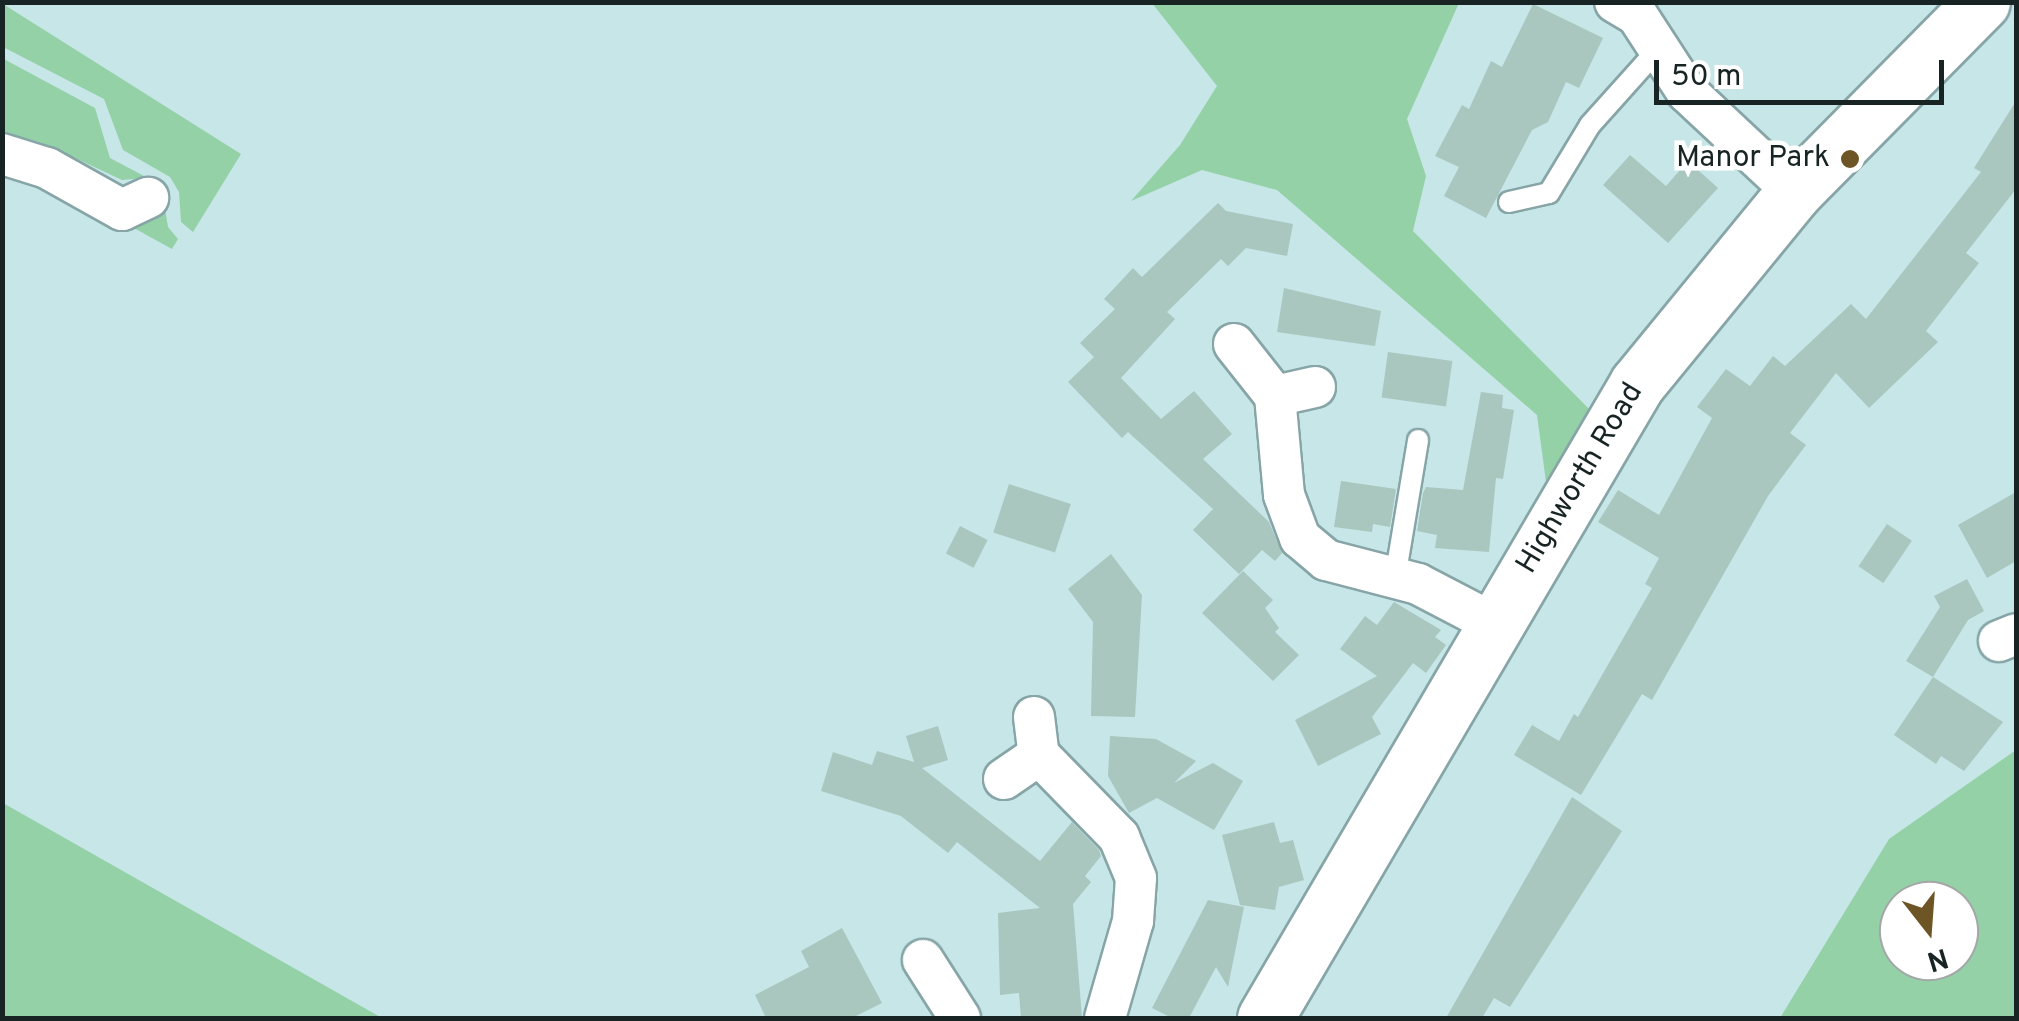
<!DOCTYPE html>
<style>
body{margin:0}
#map{position:relative;width:2019px;height:1021px;overflow:hidden;background:#c6e6e8;font-family:Overpass,sans-serif}
div>[style]{position:absolute}
.green>*{inset:0;background:#94d1a7}
.building>*{inset:0;background:#a9c7bf;transform-origin:0 0}
.roads{filter:drop-shadow(2px 0 #87a5a7) drop-shadow(-2px 0 #87a5a7) drop-shadow(0 2px #87a5a7) drop-shadow(0 -2px #87a5a7)}
.lane>*{height:20px;margin:-10px;padding:0 10px;transform-origin:10px;border-radius:10px;background:#fff}
.street>*{height:40px;margin:-20px;padding:0 20px;transform-origin:20px;border-radius:20px;background:#fff}
.secondary>*{height:55px;margin:-27.5px;padding:0 27.5px;transform-origin:27.5px;border-radius:27.5px;background:#fff}
.dots>*{width:28px;height:28px;translate:-50% -50%;box-sizing:border-box;border:5px solid #fff;border-radius:50%}
span{translate:-50% -50%;white-space:nowrap;text-align:center;line-height:1.15;-webkit-text-stroke:9px #fff;paint-order:stroke}
.poi-label{font-size:30px;color:#182424}
.right{translate:-100% -50%;text-align:right}
.street-label{font-size:30px;color:#182424}
.frame{position:absolute;inset:0;border:5px solid #182424;pointer-events:none}
.north{position:absolute;left:1879px;top:881px;width:100px;height:100px;box-sizing:border-box;background:#fff;border:2px solid #a3a7a7;border-radius:50%;rotate:163deg;font-size:28px;font-weight:700;line-height:40px;text-align:center;color:#182424}
.north::after{content:'';display:block;margin:auto;width:35px;height:45px;background:#6d5525;clip-path:polygon(50% 0,100% 100%,50% 72%,0 100%)}
.scale{position:absolute;left:1654px;top:60px;width:290px;height:45px;box-sizing:border-box;border:5px solid #182424;border-top:0;padding-left:12px;font-size:30px;line-height:35px;white-space:nowrap;color:#182424;-webkit-text-stroke:8px #fff;paint-order:stroke}
</style>
<div id="map">
<div class="green">
<i style="clip-path:polygon(1152px 3px,1459px 3px,1407px 119px,1426px 176px,1413px 231px,1593px 413px,1547px 489px,1537px 415px,1277px 190px,1202px 170px,1131px 201px,1180px 145px,1217px 86px)"></i>
<i style="clip-path:polygon(3px 4px,241px 154px,193px 232px,181px 222px,179px 192px,170px 177px,123px 150px,104px 99px,3px 47px)"></i>
<i style="clip-path:polygon(2px 58px,95px 108px,110px 158px,161px 185px,168px 227px,178px 239px,172px 249px,132px 227px,162px 193px,145px 178px,122px 180px,73px 157px,60px 161px,42px 143px,3px 132px)"></i>
<i style="clip-path:polygon(evenodd,2016px 750px,2016px 1018px,1780px 1018px,1889px 839px,2016px 750px,1959px 901px,1959px 961px,1899px 961px,1899px 901px,1959px 901px)"></i>
<i style="clip-path:polygon(2px 803px,3px 803px,382px 1018px,3px 1018px)"></i>
</div>
<div class="building">
<i style="clip-path:polygon(1533px 4px,1603px 38px,1579px 88px,1566px 82px,1548px 122px,1532px 130px,1486px 218px,1444px 196px,1459px 167px,1435px 156px,1462px 105px,1469px 109px,1491px 61px,1502px 67px)"></i>
<i style="clip-path:polygon(2016px 101px,2016px 189px,1966px 253px,1979px 263px,1926px 331px,1938px 342px,1869px 408px,1836px 373px,1790px 433px,1806px 445px,1768px 496px,1652px 700px,1642px 694px,1581px 795px,1514px 755px,1532px 725px,1559px 741px,1574px 714px,1578px 717px,1652px 588px,1645px 584px,1659px 558px,1598px 522px,1618px 490px,1659px 515px,1712px 418px,1697px 407px,1726px 369px,1750px 386px,1773px 356px,1785px 366px,1851px 304px,1866px 319px,1981px 172px,1974px 168px)"></i>
<i style="clip-path:polygon(1630px 155px,1666px 186px,1688px 161px,1718px 188px,1668px 243px,1603px 185px)"></i>
<i style="clip-path:polygon(1218px 203px,1226px 211px,1293px 224px,1287px 256px,1246px 248px,1228px 266px,1221px 259px,1167px 312px,1175px 319px,1121px 378px,1161px 419px,1194px 391px,1232px 434px,1203px 459px,1269px 522px,1282px 553px,1275px 561px,1262px 550px,1239px 574px,1193px 530px,1213px 509px,1128px 432px,1122px 438px,1068px 382px,1094px 357px,1080px 343px,1115px 309px,1104px 299px,1133px 268px,1142px 277px)"></i>
<i style="clip-path:polygon(1284px 288px,1381px 311px,1375px 346px,1277px 332px)"></i>
<i style="left:1388px;top:352px;width:65px;height:46px;rotate:8deg"></i>
<i style="clip-path:polygon(1481px 392px,1503px 395px,1502px 408px,1514px 410px,1503px 479px,1496px 478px,1489px 552px,1435px 548px,1437px 535px,1417px 531px,1423px 493px,1426px 487px,1463px 490px)"></i>
<i style="clip-path:polygon(1341px 481px,1396px 489px,1390px 527px,1373px 524px,1372px 532px,1334px 527px)"></i>
<i style="left:1009px;top:484px;width:65px;height:51px;rotate:18deg"></i>
<i style="clip-path:polygon(2016px 492px,2016px 561px,1987px 578px,1958px 525px)"></i>
<i style="left:1887px;top:524px;width:30px;height:51px;rotate:34deg"></i>
<i style="left:960px;top:526px;width:31px;height:31px;rotate:27deg"></i>
<i style="clip-path:polygon(1111px 554px,1142px 595px,1135px 717px,1091px 716px,1093px 622px,1068px 589px)"></i>
<i style="clip-path:polygon(1243px 571px,1273px 600px,1265px 608px,1279px 628px,1275px 632px,1299px 655px,1273px 681px,1202px 613px)"></i>
<i style="clip-path:polygon(1967px 579px,1984px 611px,1968px 620px,1933px 677px,1906px 661px,1940px 607px,1934px 596px)"></i>
<i style="clip-path:polygon(1394px 602px,1441px 630px,1435px 637px,1446px 645px,1426px 673px,1413px 663px,1372px 717px,1381px 734px,1318px 766px,1295px 720px,1377px 676px,1340px 649px,1365px 616px,1377px 625px)"></i>
<i style="clip-path:polygon(1933px 677px,2003px 722px,1964px 771px,1941px 756px,1936px 764px,1894px 735px)"></i>
<i style="clip-path:polygon(938px 726px,948px 760px,922px 768px,1040px 861px,1072px 822px,1099px 850px,1101px 856px,1085px 876px,1091px 882px,1073px 904px,1082px 1018px,1021px 1018px,1019px 993px,1000px 995px,998px 913px,1040px 908px,957px 842px,948px 853px,901px 816px,821px 791px,833px 752px,872px 765px,877px 751px,914px 762px,906px 736px)"></i>
<i style="clip-path:polygon(1110px 736px,1156px 739px,1196px 761px,1174px 783px,1213px 763px,1243px 781px,1214px 830px,1157px 798px,1129px 813px,1108px 776px)"></i>
<i style="clip-path:polygon(1572px 797px,1622px 831px,1510px 1007px,1494px 998px,1482px 1018px,1446px 1018px)"></i>
<i style="clip-path:polygon(1274px 822px,1280px 843px,1293px 840px,1304px 880px,1279px 887px,1275px 910px,1240px 905px,1222px 835px)"></i>
<i style="clip-path:polygon(1208px 900px,1244px 907px,1228px 987px,1216px 967px,1189px 1018px,1172px 1018px,1152px 1008px)"></i>
<i style="clip-path:polygon(842px 928px,882px 1003px,852px 1018px,766px 1018px,755px 995px,809px 967px,801px 951px)"></i>
</div>
<div class="roads">
<div class="lane">
<i style="left:1509px;top:202px;width:41px;rotate:-12.7deg"></i>
<i style="left:1549px;top:193px;width:79px;rotate:-58.9deg"></i>
<i style="left:1590px;top:125px;width:106px;rotate:-48.1deg"></i>
<i style="left:1395px;top:578px;width:140px;rotate:-80.5deg"></i>
</div>
<div class="street">
<i style="left:1615px;top:2px;width:26px;rotate:31deg"></i>
<i style="left:1637px;top:15px;width:92px;rotate:57deg"></i>
<i style="left:1687px;top:92px;width:146px;rotate:43.1deg"></i>
<i style="left:2px;top:154px;width:47px;rotate:17.3deg"></i>
<i style="left:47px;top:168px;width:86px;rotate:29.2deg"></i>
<i style="left:122px;top:210px;width:29px;rotate:-25deg"></i>
<i style="left:1234px;top:344px;width:66px;rotate:51.7deg"></i>
<i style="left:1315px;top:387px;width:41px;rotate:167.3deg"></i>
<i style="left:1275px;top:396px;width:99px;rotate:84.8deg"></i>
<i style="left:1284px;top:495px;width:46px;rotate:69.6deg"></i>
<i style="left:1300px;top:538px;width:34px;rotate:40deg"></i>
<i style="left:1326px;top:560px;width:95px;rotate:14.6deg"></i>
<i style="left:1418px;top:584px;width:87px;rotate:27.5deg"></i>
<i style="left:1999px;top:641px;width:18px;rotate:-22deg"></i>
<i style="left:1034px;top:717px;width:38px;rotate:83deg"></i>
<i style="left:1039px;top:755px;width:115px;rotate:45.7deg"></i>
<i style="left:1119px;top:837px;width:44px;rotate:67.5deg"></i>
<i style="left:1136px;top:878px;width:43px;rotate:94deg"></i>
<i style="left:1133px;top:921px;width:101px;rotate:106.1deg"></i>
<i style="left:1004px;top:779px;width:42px;rotate:-34.4deg"></i>
<i style="left:923px;top:960px;width:69px;rotate:57.5deg"></i>
</div>
<div class="secondary">
<i style="left:1265px;top:1018px;width:735px;rotate:-59.6deg"></i>
<i style="left:1637px;top:384px;width:248px;rotate:-50.7deg"></i>
<i style="left:1794px;top:192px;width:267px;rotate:-45.3deg"></i>
</div>
</div>
<div class="dots">
<i style="left:1850px;top:159px;background:#6d5525"></i>
</div>
<div class="poi-label">
<span class="right" style="left:1830px;top:159px">Manor Park</span>
</div>
<div class="street-label">
<span style="left:1581px;top:479px;rotate:-59deg">Highworth Road</span>
</div>
<div class="frame"></div>
<div class="north">N</div>
<div class="scale">50 m</div>
</div>
